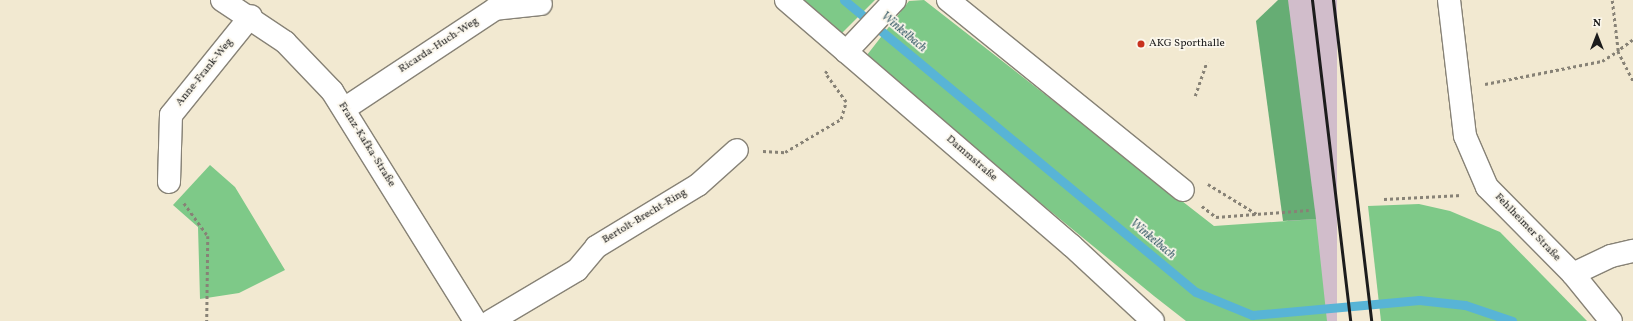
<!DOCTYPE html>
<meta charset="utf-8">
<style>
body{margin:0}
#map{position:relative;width:1633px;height:321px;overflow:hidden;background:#f2e9d1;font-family:Vollkorn,serif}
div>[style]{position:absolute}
.industrial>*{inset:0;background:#d1bdcb;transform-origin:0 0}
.green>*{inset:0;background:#7ec988}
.forest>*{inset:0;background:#66ad74}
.stream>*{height:9px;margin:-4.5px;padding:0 4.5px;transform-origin:4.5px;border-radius:4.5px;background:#58b4d6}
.path>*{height:2.5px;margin-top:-1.25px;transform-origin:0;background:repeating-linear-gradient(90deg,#878276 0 3px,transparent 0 6px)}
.roads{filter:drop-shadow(1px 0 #878276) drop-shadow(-1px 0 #878276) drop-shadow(0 1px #878276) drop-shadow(0 -1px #878276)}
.minor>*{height:22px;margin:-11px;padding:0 11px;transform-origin:11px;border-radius:11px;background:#fff}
.rail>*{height:3px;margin:-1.5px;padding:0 1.5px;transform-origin:1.5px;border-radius:1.5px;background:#1c1c1c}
.dots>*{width:11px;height:11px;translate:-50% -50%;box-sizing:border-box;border:2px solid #fbf7ec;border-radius:50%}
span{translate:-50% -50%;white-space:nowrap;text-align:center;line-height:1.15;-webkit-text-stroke:3.5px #fbf7ec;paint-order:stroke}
.poi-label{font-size:11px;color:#1c1c1c}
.left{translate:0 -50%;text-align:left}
.street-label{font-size:11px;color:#1c1c1c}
.water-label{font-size:12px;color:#345966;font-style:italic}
.north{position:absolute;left:1577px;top:16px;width:40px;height:40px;-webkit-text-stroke:3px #fbf7ec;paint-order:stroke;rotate:0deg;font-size:11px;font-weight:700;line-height:16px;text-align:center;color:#1c1c1c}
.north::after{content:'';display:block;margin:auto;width:14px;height:18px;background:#1c1c1c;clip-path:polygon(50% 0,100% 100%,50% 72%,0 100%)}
</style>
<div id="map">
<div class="industrial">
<i style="left:1288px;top:0;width:49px;height:323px"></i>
</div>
<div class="green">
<i style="clip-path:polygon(797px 0,875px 0,840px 35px)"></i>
<i style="clip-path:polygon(924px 0,1214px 226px,1316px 219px,1327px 321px,1186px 321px,1154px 296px,938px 119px,867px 55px,909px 1px)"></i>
<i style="clip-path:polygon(210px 165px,235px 187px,285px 270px,239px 293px,200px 299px,198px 227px,173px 205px)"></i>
<i style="clip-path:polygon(1419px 204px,1450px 211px,1500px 232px,1587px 321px,1381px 321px,1368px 206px)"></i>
</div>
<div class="forest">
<i style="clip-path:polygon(1278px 0,1288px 0,1316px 219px,1283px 221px,1256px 21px)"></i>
</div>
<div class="stream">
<i style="left:844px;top:0;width:457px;rotate:39.7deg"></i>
<i style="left:1196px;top:292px;width:61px;rotate:22.3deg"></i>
<i style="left:1252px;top:315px;width:168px;rotate:-5.1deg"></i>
<i style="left:1419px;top:300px;width:46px;rotate:6.2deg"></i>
<i style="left:1465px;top:305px;width:50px;rotate:18.8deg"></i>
</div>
<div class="path">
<i style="left:1633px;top:40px;width:19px;rotate:144deg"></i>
<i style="left:1618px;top:51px;width:34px;rotate:63deg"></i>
<i style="left:1485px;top:84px;width:119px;rotate:-11.1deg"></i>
<i style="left:1602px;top:61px;width:19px;rotate:-32deg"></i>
<i style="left:1618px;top:51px;width:51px;rotate:-96.7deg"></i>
<i style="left:1195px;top:96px;width:36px;rotate:-71deg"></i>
<i style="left:763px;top:151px;width:22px;rotate:3deg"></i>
<i style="left:785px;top:152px;width:65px;rotate:-30.5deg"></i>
<i style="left:841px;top:119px;width:18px;rotate:-74deg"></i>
<i style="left:846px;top:102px;width:36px;rotate:-126deg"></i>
<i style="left:825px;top:73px;width:6px;rotate:-45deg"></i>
<i style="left:1208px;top:184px;width:57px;rotate:31.5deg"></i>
<i style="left:1384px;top:199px;width:78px;rotate:-2.9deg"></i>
<i style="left:184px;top:203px;width:41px;rotate:54deg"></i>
<i style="left:208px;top:236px;width:85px;rotate:90.7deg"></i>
<i style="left:1202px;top:206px;width:18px;rotate:38deg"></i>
<i style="left:1216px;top:217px;width:93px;rotate:-4.3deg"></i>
</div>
<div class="roads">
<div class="minor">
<i style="left:222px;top:0;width:76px;rotate:33.7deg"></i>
<i style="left:285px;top:42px;width:68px;rotate:46.2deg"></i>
<i style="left:332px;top:91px;width:271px;rotate:58.1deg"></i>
<i style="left:786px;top:0;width:377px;rotate:40.7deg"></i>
<i style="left:1072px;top:246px;width:110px;rotate:42.8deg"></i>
<i style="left:948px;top:0;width:302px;rotate:39deg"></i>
<i style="left:1449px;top:0;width:137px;rotate:83.3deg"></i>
<i style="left:1465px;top:136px;width:56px;rotate:66.7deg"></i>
<i style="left:1487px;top:187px;width:122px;rotate:45.3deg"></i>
<i style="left:1573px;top:274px;width:60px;rotate:51deg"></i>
<i style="left:846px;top:52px;width:71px;rotate:-46.7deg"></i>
<i style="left:344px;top:109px;width:181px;rotate:-33.5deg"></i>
<i style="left:495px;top:9px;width:46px;rotate:-6.2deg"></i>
<i style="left:169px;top:182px;width:67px;rotate:-88.3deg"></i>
<i style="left:171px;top:115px;width:127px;rotate:-51.1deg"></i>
<i style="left:1573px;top:274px;width:42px;rotate:-25.3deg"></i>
<i style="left:1611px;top:256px;width:23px;rotate:-13deg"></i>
<i style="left:491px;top:321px;width:100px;rotate:-30.7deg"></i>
<i style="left:577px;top:270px;width:30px;rotate:-50deg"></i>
<i style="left:596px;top:247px;width:119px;rotate:-31.3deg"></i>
<i style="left:698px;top:185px;width:52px;rotate:-41.9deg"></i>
</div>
</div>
<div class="rail">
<i style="left:1312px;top:0;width:323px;rotate:83.2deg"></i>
<i style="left:1333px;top:0;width:323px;rotate:83.2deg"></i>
</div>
<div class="dots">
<i style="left:1141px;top:44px;background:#c8321e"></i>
</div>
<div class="poi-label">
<span class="left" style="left:1149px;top:44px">AKG Sporthalle</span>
</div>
<div class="street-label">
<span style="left:439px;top:46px;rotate:-33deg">Ricarda-Huch-Weg</span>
<span style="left:205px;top:73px;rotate:-51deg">Anne-Frank-Weg</span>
<span style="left:366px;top:145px;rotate:58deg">Franz-Kafka-Straße</span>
<span style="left:971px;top:159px;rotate:41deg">Dammstraße</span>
<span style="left:645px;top:217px;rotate:-31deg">Bertolt-Brecht-Ring</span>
<span style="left:1527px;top:228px;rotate:46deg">Fehlheimer Straße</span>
</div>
<div class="water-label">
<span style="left:903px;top:33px;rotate:40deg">Winkelbach</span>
<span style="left:1152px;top:240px;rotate:40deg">Winkelbach</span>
</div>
<div class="north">N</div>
</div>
